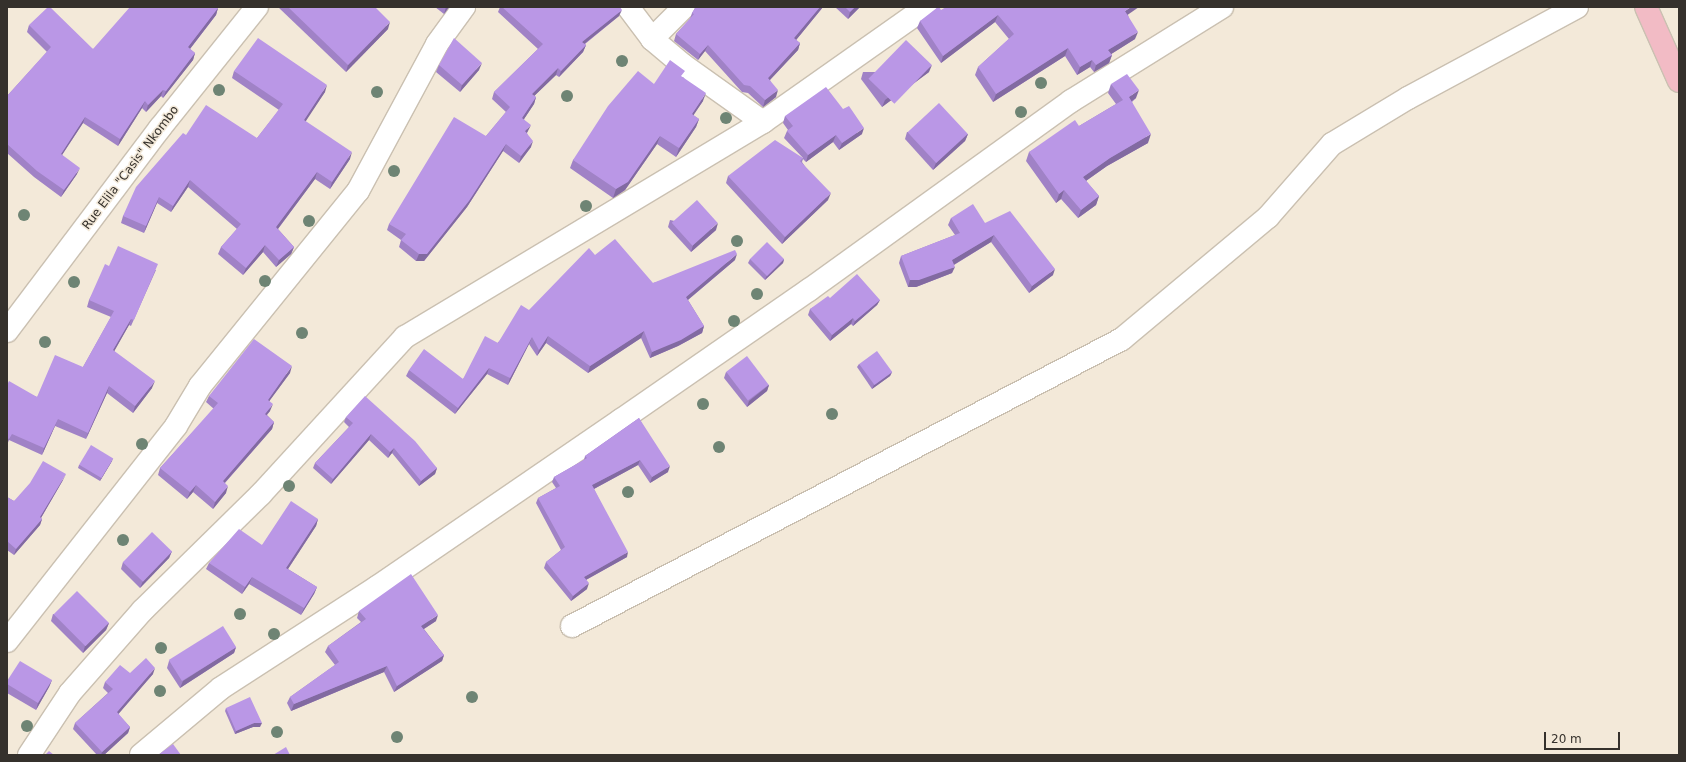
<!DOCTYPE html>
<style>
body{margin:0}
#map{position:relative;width:1686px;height:762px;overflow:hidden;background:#f3e9d9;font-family:"DejaVu Sans",sans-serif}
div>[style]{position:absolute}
.roads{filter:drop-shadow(1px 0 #cac0b1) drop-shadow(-1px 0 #cac0b1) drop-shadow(0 1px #cac0b1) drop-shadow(0 -1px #cac0b1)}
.street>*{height:22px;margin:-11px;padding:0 11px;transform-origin:11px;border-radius:11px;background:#fff}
.highway>*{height:22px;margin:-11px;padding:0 11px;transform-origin:11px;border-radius:11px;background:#f2bbc5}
.trees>*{width:12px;height:12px;margin:-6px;border-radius:50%;background:#6e8474}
.wall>*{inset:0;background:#a082c6}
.shaded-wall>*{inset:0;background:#826aa1}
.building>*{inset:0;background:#ba97e6;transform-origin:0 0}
span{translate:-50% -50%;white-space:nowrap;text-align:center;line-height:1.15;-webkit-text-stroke:3px #f3e9d9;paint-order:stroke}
.street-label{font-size:12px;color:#35312c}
.frame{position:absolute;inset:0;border:8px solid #35312c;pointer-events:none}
.scale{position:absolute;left:1544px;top:732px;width:76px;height:18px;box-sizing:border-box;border:2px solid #35312c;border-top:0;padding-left:5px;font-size:12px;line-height:14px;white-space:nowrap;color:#35312c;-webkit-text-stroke:3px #f3e9d9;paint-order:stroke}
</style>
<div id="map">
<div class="roads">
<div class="street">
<i style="left:628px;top:7px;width:40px;rotate:53deg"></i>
<i style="left:652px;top:39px;width:40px;rotate:40deg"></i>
<i style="left:683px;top:65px;width:98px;rotate:35.5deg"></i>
<i style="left:652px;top:39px;width:45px;rotate:-45deg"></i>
<i style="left:7px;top:331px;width:254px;rotate:-53deg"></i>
<i style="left:160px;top:128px;width:155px;rotate:-51.3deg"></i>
<i style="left:572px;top:626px;width:620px;rotate:-27.56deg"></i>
<i style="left:1122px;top:339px;width:190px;rotate:-39.9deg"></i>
<i style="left:1268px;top:217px;width:97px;rotate:-48.8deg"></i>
<i style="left:1332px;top:144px;width:89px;rotate:-31.2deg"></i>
<i style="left:1408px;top:98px;width:192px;rotate:-28.3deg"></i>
<i style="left:7px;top:641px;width:273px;rotate:-51.8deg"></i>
<i style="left:176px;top:426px;width:47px;rotate:-59deg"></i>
<i style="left:200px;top:386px;width:251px;rotate:-51deg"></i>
<i style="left:358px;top:191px;width:167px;rotate:-61.7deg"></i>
<i style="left:437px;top:44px;width:46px;rotate:-53.9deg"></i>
<i style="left:29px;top:755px;width:74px;rotate:-56.5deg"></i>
<i style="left:70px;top:693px;width:111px;rotate:-48.7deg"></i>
<i style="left:143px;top:610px;width:165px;rotate:-44.5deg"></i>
<i style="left:261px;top:494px;width:213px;rotate:-47.5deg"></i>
<i style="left:405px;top:337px;width:418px;rotate:-31deg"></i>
<i style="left:763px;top:122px;width:199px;rotate:-35.2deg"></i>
<i style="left:141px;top:755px;width:104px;rotate:-39.9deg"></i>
<i style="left:221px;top:688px;width:186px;rotate:-32.9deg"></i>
<i style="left:377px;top:587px;width:296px;rotate:-34.4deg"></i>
<i style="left:621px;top:420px;width:229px;rotate:-34.7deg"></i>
<i style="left:809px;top:290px;width:323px;rotate:-35.8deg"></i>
<i style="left:1071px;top:101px;width:178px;rotate:-31.9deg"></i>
</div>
<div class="highway">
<i style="left:1646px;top:7px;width:81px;rotate:66deg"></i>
</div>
</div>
<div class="trees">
<i style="left:622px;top:61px"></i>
<i style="left:1041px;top:83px"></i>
<i style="left:219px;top:90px"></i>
<i style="left:377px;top:92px"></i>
<i style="left:567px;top:96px"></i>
<i style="left:1021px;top:112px"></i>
<i style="left:726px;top:118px"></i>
<i style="left:394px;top:171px"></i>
<i style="left:586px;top:206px"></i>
<i style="left:24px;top:215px"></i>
<i style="left:309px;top:221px"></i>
<i style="left:737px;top:241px"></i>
<i style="left:265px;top:281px"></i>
<i style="left:74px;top:282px"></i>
<i style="left:757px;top:294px"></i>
<i style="left:734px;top:321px"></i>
<i style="left:302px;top:333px"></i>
<i style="left:45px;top:342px"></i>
<i style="left:703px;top:404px"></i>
<i style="left:832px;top:414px"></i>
<i style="left:142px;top:444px"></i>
<i style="left:719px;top:447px"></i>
<i style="left:289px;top:486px"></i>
<i style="left:628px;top:492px"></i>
<i style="left:123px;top:540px"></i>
<i style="left:240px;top:614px"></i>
<i style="left:274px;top:634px"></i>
<i style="left:161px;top:648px"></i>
<i style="left:160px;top:691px"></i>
<i style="left:472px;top:697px"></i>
<i style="left:27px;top:726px"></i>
<i style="left:277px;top:732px"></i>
<i style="left:397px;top:737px"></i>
</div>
<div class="wall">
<i style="clip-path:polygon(278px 7px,375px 7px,388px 29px,346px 72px)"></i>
<i style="clip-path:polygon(435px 7px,449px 7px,444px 14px)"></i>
<i style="clip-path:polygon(500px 7px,620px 7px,619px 16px,585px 44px,586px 45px,583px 52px,559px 77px,556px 75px,534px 96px,536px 97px,534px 104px,524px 119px,528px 131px,527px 133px,531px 147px,519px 163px,503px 151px,467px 207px,424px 261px,416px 261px,399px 247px,401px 240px,387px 230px,389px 224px,486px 136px,506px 112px,492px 99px,494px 92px,538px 49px,498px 12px)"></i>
<i style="clip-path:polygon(695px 7px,823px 7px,796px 40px,800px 43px,798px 50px,770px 80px,776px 97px,763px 107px,748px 93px,742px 92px,705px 51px,698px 60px,674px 41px,676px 34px,690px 19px,692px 13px,695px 8px)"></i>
<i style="clip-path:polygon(835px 7px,860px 7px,848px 19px)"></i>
<i style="clip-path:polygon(218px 8px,216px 15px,190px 49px,195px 53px,193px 60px,163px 98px,161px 96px,146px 112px,142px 108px,118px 146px,83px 123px,62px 155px,77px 174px,61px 197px,34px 177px,7px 153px,7px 96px,47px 52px,27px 32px,29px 25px,93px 49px)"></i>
<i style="clip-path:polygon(941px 10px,1128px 15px,1135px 39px,1111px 54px,1112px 55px,1109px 63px,1094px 72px,1090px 67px,1077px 75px,1065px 56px,993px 102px,975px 75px,978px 67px,1009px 39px,995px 22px,941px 63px,917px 28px,920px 21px)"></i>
<i style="clip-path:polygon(439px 65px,479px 70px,460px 92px,436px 72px)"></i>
<i style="clip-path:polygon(234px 71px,325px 92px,305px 121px,350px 159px,330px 189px,315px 179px,278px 229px,294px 247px,291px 254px,276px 267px,263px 252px,243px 275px,218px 254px,221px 247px,237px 229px,188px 187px,171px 212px,157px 203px,144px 233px,121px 223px,123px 216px,186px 135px,257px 138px,279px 110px,232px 78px)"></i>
<i style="clip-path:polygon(863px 72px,929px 72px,882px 107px,861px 79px)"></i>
<i style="clip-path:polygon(683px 77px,703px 101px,693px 115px,699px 119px,696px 127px,676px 157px,657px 144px,625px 190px,613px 198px,570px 168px,573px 160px,654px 84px)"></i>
<i style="clip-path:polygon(1111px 84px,1136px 98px,1132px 102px,1148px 143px,1107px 166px,1086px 181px,1099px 196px,1096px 205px,1078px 218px,1061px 199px,1056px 203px,1026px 161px,1029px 152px,1079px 126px,1116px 104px,1108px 93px)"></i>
<i style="clip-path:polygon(785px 116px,862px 134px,839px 150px,833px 142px,806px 162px,803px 159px,802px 162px,828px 200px,782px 244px,726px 183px,728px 176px,803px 158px,784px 138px,787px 131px,788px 130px,783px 123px)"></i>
<i style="clip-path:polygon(907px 132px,968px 134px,965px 141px,933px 170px,905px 139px)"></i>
<i style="clip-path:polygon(951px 218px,985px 223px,1053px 275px,1029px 293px,991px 242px,954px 265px,952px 273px,916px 287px,908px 287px,899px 263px,901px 256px,955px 235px,948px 225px)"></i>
<i style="clip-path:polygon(670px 220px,716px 230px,691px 252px,668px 227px)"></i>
<i style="clip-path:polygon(750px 259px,784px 259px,783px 263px,765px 280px,748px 263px)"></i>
<i style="clip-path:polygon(735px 260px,688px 300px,704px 326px,702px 333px,678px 346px,650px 358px,641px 338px,588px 373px,546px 343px,537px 356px,529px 344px,508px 385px,487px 374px,455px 414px,406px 376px,409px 370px,463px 379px,529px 310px,653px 283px)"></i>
<i style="clip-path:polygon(109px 266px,156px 270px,131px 326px,129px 325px,114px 351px,152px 388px,133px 413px,107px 393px,86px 439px,55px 426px,42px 455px,9px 440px,7px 445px,7px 385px,37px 397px,83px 367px,111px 317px,87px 307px,89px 300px)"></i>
<i style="clip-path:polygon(830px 298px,880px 300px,877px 305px,853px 326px,851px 324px,830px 341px,808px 315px,810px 309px)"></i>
<i style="clip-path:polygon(859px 364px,892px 372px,890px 376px,872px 389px,857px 367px)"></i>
<i style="clip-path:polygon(726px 372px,769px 385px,767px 391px,747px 407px,724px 378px)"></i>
<i style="clip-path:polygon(290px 373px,269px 401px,270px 411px,267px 415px,274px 422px,272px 429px,225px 483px,226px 493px,213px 509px,193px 492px,187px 499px,158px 475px,160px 468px,214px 409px,206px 402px,209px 396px)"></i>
<i style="clip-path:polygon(346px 417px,437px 468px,435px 474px,419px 486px,392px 453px,388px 458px,369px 440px,331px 484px,313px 468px,315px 463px,349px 427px,344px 422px)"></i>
<i style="clip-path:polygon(639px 418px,668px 472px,650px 483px,638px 465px,594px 489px,627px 557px,586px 580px,587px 589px,571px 601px,544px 568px,546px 562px,561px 550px,536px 503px,538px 498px,556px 488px,552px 482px,554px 477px,584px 460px,585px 456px)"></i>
<i style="clip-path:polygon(112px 461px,100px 481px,78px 468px,79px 465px)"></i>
<i style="clip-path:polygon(63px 480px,41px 518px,42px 519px,40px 525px,14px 555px,7px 550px,7px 497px,14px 501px)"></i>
<i style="clip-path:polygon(318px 519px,316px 526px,288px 569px,317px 587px,314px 594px,301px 615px,249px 584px,242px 594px,206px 569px,209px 563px,262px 545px)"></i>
<i style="clip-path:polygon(172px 551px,169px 558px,140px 588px,121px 569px,123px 562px)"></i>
<i style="clip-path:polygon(359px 611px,436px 621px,424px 629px,444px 655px,442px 661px,394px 692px,384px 672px,291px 711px,287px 703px,290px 697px,335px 665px,325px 652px,328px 646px,361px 622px,357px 618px)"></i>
<i style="clip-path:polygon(53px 614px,109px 623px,106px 630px,83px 653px,51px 621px)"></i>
<i style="clip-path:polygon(236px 647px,234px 653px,180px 688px,167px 668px,169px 661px)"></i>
<i style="clip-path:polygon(130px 673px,153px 674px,118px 714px,130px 727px,128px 733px,104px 755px,97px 755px,73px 729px,75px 723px,108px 693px,103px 688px,105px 682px)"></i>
<i style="clip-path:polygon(52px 680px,49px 687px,36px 710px,7px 693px,7px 681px)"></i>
<i style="clip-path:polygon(226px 708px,260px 727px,253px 727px,235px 734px,225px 711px)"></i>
</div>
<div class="shaded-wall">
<i style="clip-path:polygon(446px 7px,449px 7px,444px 14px)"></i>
<i style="clip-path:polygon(820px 7px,823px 7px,792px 45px,794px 38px)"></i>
<i style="clip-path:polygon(855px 7px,860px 7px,848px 19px,850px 12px)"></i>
<i style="clip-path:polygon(1131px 7px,1139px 7px,1123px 18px,1125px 11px)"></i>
<i style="clip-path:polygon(218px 8px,216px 15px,186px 54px,188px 47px)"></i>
<i style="clip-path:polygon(622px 10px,619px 16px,579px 48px,582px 42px)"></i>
<i style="clip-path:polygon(998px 15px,995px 22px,941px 63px,943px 56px)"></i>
<i style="clip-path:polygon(390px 22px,388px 29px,346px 72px,348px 65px)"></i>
<i style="clip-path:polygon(1138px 32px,1135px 39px,1105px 58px,1108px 50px)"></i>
<i style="clip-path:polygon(800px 43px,798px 50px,766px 84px,768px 78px)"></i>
<i style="clip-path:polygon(586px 45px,583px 52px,559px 77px,561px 71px)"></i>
<i style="clip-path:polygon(708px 45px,705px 51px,698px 60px,700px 54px)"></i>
<i style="clip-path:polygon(1068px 48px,1065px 56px,993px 102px,996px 94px)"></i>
<i style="clip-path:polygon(195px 53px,193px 60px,163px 98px,166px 91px)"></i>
<i style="clip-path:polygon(1112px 55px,1109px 63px,1094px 72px,1096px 65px)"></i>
<i style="clip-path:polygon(1092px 60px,1090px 67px,1077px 75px,1080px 67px)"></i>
<i style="clip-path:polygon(482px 63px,479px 70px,460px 92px,462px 85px)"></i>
<i style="clip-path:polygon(932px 65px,929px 72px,882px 107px,885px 100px)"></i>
<i style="clip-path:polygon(558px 68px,556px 75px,529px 101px,532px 94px)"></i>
<i style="clip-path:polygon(327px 85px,325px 92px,302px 127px,304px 120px)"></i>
<i style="clip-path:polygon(163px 90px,161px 96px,146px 112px,148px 105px)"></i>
<i style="clip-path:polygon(778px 90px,776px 97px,763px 107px,765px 100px)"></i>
<i style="clip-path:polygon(1139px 90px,1136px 98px,1126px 105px,1129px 97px)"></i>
<i style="clip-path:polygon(706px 93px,703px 101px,689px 122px,692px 114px)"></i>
<i style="clip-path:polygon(536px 97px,534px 104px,520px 125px,522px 118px)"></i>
<i style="clip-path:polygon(145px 101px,142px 108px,118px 146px,120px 139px)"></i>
<i style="clip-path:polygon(85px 117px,83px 123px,58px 161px,61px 154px)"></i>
<i style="clip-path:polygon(699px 119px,696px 127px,676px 157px,679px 148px)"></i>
<i style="clip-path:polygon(531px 125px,528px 131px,523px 137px,525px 131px)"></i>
<i style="clip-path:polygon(864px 128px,862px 134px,839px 150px,842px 143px)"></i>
<i style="clip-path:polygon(968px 134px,965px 141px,933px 170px,936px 163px)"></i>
<i style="clip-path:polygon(1151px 134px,1148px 143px,1107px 166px,1080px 185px,1083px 177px,1110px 158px)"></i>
<i style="clip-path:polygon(836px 135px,833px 142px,806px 162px,808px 155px)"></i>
<i style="clip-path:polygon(660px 136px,657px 144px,625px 190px,613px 198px,616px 189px)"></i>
<i style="clip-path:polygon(533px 141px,531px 147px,519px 163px,521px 156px)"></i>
<i style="clip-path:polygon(506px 144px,503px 151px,467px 207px,424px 261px,416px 261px,419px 254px)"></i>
<i style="clip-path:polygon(352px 152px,350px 159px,330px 189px,332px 182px)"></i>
<i style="clip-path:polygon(80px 168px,77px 174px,61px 197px,64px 190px)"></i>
<i style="clip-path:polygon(317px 172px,315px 179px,274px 234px,276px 227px)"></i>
<i style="clip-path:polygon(190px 180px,188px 187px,171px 212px,173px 206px)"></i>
<i style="clip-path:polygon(1064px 190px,1061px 199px,1056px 203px,1059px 194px)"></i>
<i style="clip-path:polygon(831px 193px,828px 200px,782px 244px,785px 237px)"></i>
<i style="clip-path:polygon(1099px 196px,1096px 205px,1078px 218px,1081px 210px)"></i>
<i style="clip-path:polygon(159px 197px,157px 203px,144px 233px,146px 226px)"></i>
<i style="clip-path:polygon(718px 223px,716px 230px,691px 252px,693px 245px)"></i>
<i style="clip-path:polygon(994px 235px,991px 242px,950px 267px,952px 260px)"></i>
<i style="clip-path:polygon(265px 245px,263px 252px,243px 275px,246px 268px)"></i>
<i style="clip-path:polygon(294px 247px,291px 254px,276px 267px,279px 260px)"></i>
<i style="clip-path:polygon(737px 254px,735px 260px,684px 303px,686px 297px)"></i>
<i style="clip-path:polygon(784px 259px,783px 263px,765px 280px,766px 277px)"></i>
<i style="clip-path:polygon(955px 267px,952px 273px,916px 287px,908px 287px,910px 280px)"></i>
<i style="clip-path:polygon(1055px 269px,1053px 275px,1029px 293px,1032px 286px)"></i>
<i style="clip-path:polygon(880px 300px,877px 305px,853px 326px,855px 321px)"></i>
<i style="clip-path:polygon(853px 318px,851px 324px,830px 341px,832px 335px)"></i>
<i style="clip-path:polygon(131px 319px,129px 325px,111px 357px,113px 350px)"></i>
<i style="clip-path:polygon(704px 326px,702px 333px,678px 346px,650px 358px,652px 352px)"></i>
<i style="clip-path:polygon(644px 331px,641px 338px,588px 373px,590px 366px)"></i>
<i style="clip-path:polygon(548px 336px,546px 343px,537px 356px,539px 350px)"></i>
<i style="clip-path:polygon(532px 337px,529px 344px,508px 385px,510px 378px)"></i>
<i style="clip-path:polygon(292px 366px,290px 373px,265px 407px,268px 400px)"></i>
<i style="clip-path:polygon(489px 368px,487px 374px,455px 414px,458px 408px)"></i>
<i style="clip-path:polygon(892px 372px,890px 376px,872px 389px,874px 385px)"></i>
<i style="clip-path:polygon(155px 381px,152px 388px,133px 413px,135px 406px)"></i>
<i style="clip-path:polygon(769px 385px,767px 391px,747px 407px,749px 401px)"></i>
<i style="clip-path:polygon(109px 386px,107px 393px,86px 439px,88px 433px)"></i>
<i style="clip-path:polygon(273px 404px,270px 411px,262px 420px,265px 414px)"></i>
<i style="clip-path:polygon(58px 419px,55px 426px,42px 455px,44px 448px)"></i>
<i style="clip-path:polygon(274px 422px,272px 429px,220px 488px,223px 481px)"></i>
<i style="clip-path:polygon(371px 434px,369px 440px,331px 484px,333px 479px)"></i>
<i style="clip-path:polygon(394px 448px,392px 453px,388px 458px,390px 452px)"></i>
<i style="clip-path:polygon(113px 458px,112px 461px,100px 481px,101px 478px)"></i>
<i style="clip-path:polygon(640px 460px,638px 465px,590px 491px,592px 485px)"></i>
<i style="clip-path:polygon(670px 466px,668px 472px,650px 483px,652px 477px)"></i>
<i style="clip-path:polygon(437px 468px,435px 474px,419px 486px,421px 481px)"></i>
<i style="clip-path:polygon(66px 474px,63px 480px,38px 523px,40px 517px)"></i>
<i style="clip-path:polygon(196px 485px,193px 492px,187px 499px,190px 492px)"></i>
<i style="clip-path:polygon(228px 486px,226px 493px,213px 509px,215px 502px)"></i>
<i style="clip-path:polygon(42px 519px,40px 525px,14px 555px,16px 549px)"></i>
<i style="clip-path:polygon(318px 519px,316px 526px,284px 575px,286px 568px)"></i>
<i style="clip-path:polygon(172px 551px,169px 558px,140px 588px,143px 581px)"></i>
<i style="clip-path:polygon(628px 552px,627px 557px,582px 582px,584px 577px)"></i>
<i style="clip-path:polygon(252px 577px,249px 584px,242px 594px,245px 587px)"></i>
<i style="clip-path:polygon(589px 583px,587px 589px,571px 601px,573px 596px)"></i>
<i style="clip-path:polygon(317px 587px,314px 594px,301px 615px,304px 608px)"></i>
<i style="clip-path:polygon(438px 615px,436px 621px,419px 632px,421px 626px)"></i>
<i style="clip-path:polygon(109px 623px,106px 630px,83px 653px,85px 646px)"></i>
<i style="clip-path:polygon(236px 647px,234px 653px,180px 688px,183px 681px)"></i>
<i style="clip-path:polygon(444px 655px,442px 661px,394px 692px,397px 686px)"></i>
<i style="clip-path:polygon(387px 666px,384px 672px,291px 711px,294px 704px)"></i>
<i style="clip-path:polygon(155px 668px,153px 674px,115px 718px,117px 712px)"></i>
<i style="clip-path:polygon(52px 680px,49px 687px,36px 710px,38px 703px)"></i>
<i style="clip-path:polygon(254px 723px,262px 723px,260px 727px,253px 727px,235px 734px,236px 731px)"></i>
<i style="clip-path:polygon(130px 727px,128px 733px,104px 755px,101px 755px,102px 752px)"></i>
</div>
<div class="building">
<i style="clip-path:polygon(48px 7px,50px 7px,93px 49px,130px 7px,217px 7px,218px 8px,188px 47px,195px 53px,166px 91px,163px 90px,148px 105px,145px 101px,120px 139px,85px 117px,61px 154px,80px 168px,64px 190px,37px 171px,7px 144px,7px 96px,51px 47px,29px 25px)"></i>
<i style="clip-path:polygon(288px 7px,375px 7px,390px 22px,348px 65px)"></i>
<i style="clip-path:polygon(502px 7px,620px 7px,622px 10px,582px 42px,586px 45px,561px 71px,558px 68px,532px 94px,536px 97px,522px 118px,531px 125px,525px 131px,533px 141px,521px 156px,506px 144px,469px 201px,427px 254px,419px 254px,401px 240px,406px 234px,389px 224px,454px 117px,486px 136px,510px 107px,494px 92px,543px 44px)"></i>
<i style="clip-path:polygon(696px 7px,820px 7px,794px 38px,800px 43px,768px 78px,778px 90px,765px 100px,750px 86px,744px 85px,708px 45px,700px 54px,676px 34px,694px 14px,692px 13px)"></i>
<i style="clip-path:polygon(845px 7px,855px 7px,850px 12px)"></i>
<i style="clip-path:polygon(938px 7px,939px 7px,941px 10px,946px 7px,1131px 7px,1125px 11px,1138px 32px,1108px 50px,1112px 55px,1096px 65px,1092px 60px,1080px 67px,1068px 48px,996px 94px,978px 67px,1014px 34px,998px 15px,943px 56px,920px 21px)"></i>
<i style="clip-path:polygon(258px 38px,327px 85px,304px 120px,352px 152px,332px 182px,317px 172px,276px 227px,294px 247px,279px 260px,265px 245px,246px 268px,221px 247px,241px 224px,190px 180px,173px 206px,159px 197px,146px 226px,123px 216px,136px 187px,183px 133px,186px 135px,206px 105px,257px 138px,283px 104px,234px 71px)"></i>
<i style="clip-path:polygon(454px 38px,482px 63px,462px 85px,439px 65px)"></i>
<i style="left:906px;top:40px;width:36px;height:54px;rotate:44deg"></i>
<i style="clip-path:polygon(670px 60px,685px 71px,681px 76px,706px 93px,692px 114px,699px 119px,679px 148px,660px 136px,628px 182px,616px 189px,573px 160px,608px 106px,638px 71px,654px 84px)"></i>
<i style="clip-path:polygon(1127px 74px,1139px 90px,1129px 97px,1151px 134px,1110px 158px,1083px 177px,1099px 196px,1081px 210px,1064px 190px,1059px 194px,1029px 152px,1075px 120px,1079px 126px,1123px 100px,1111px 84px)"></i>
<i style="clip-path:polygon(826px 87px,843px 109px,849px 106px,864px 128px,842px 143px,836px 135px,808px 155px,787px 131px,793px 126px,785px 116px)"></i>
<i style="left:939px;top:103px;width:42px;height:43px;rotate:47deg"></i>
<i style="clip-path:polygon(775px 140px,803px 158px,800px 161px,831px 193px,785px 237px,728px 176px)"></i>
<i style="left:697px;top:200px;width:31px;height:34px;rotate:48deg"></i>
<i style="clip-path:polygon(973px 204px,985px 223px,1010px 211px,1055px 269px,1032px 286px,994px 235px,952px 260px,955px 267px,919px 280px,910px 280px,901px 256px,960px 233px,951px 218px)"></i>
<i style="clip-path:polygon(615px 239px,653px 283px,735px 250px,737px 254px,686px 297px,704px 326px,681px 340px,652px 352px,644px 331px,590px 366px,548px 336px,539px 350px,532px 337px,510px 378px,489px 368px,458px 408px,409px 370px,424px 349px,463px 379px,485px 336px,498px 343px,521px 305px,529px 310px,589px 248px,595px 255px)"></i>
<i style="left:767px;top:242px;width:24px;height:24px;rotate:45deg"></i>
<i style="clip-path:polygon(118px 246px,158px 264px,134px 320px,131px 319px,113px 350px,155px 381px,135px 406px,109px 386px,88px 433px,58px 419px,44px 448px,12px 434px,9px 439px,7px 438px,7px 385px,9px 381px,37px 397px,55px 355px,83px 367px,114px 311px,89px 300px,105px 264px,109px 266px)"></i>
<i style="clip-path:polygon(857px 274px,880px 300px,855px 321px,853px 318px,832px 335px,810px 309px,828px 296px,830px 298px)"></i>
<i style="clip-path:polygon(254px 339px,292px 366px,268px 400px,273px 404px,265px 414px,274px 422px,223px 481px,228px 486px,215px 502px,196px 485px,190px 492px,160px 468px,218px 403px,209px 396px)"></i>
<i style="left:877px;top:351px;width:26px;height:22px;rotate:54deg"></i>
<i style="left:747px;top:356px;width:36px;height:26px;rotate:53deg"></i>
<i style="clip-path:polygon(365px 396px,415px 441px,437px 468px,421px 481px,394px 448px,390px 452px,371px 434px,333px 479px,315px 463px,353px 423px,346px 417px)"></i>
<i style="clip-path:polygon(639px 418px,670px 466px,652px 477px,640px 460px,592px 485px,628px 552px,584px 577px,589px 583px,573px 596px,546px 562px,565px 547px,538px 498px,560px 486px,554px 477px,587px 458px,585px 456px)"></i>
<i style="left:91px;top:445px;width:26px;height:23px;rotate:31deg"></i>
<i style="clip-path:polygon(43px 461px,66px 474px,40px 517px,42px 519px,16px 549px,7px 541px,7px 497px,14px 501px,30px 483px)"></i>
<i style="clip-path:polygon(291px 501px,318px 519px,286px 568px,317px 587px,304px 608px,252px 577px,245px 587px,209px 563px,239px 529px,262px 545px)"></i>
<i style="left:152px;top:532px;width:28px;height:42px;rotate:44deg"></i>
<i style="clip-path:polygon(411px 574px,438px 615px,421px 626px,444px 655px,397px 686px,387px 666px,294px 704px,290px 697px,339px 662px,328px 646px,366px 619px,359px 611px)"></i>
<i style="left:77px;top:591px;width:45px;height:33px;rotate:45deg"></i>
<i style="left:223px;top:626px;width:25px;height:64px;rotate:58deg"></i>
<i style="clip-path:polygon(146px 658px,155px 668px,117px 712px,130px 727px,102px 752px,75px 723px,113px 689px,105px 682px,120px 665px,130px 673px)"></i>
<i style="clip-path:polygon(20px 661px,52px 680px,38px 703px,7px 684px,7px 681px)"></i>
<i style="clip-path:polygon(250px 697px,262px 723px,254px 723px,236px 731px,226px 708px)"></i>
<i style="clip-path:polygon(173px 744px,181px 755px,158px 755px)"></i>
<i style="clip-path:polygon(286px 747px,290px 755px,273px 755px)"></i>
<i style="clip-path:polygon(49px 751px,54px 755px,45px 755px)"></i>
</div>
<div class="street-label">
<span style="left:131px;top:168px;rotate:-53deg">Rue Elila "Casis" Nkombo</span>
</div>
<div class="frame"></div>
<div class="scale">20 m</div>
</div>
